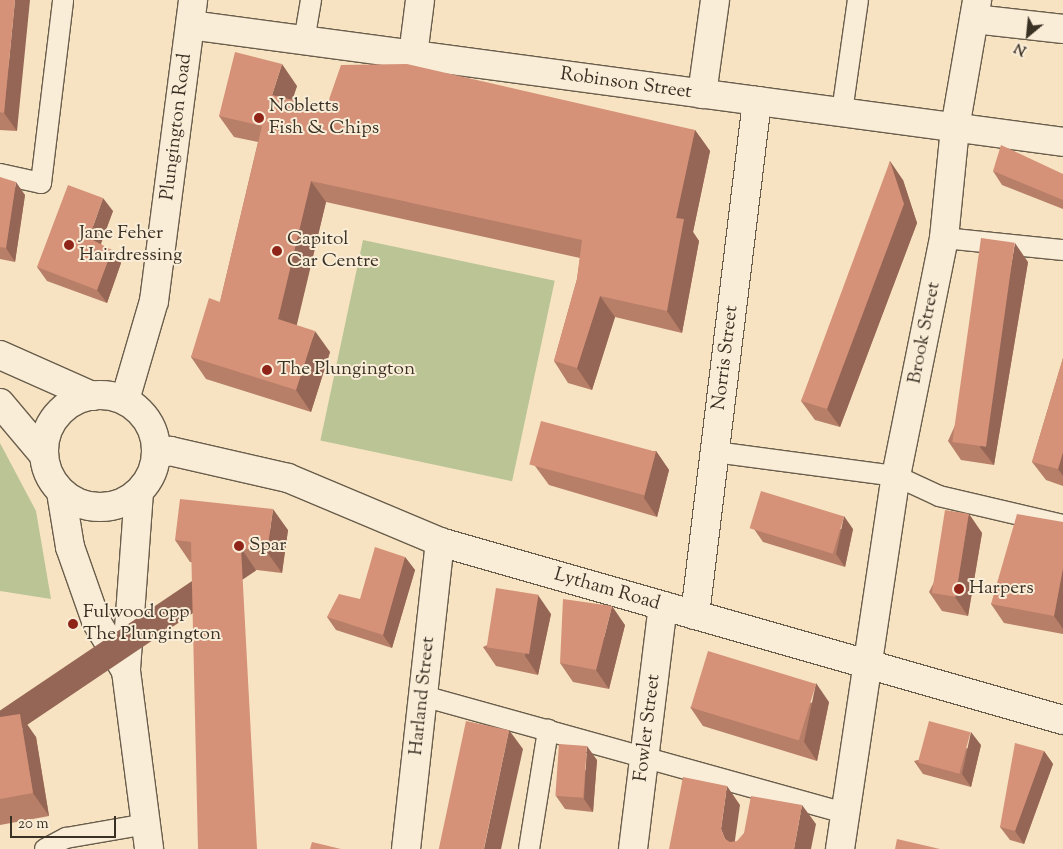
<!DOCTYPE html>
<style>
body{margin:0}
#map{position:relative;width:1063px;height:849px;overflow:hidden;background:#f7e3c1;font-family:"Sorts Mill Goudy",serif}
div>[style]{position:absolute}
.green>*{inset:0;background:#bac494;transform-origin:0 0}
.roads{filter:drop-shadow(1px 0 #695e4c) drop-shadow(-1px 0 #695e4c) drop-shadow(0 1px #695e4c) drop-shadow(0 -1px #695e4c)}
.lane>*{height:20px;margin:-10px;padding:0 10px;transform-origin:10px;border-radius:10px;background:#faedd7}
.street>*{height:28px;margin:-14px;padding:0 14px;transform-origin:14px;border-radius:14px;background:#faedd7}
.secondary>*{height:28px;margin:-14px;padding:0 14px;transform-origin:14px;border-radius:14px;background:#faedd7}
.secondary>.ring{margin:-14px;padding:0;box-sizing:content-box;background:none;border:28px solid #faedd7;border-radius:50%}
.wall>*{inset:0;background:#b77e68}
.shaded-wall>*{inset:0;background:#956655;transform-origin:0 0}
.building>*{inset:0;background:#d59279;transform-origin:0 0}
.dots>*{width:14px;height:14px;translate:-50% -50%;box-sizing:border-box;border:2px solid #faedd7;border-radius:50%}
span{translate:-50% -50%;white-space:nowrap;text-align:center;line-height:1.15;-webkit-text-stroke:4px #faedd7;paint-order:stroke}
.street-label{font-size:19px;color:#3a3125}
.poi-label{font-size:19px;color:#3a3125}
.left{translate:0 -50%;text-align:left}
.north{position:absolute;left:1003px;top:10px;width:50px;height:50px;-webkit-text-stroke:4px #faedd7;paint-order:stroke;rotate:208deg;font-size:14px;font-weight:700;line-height:20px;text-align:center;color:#3a3125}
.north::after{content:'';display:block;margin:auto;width:18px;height:22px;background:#3a3125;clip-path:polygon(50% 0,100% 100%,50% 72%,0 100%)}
.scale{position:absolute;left:10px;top:816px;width:106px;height:22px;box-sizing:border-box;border:2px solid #3a3125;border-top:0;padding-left:6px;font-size:15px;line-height:18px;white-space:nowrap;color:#3a3125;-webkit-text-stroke:4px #faedd7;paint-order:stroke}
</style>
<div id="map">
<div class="green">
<i style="left:363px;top:240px;width:196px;height:205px;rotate:12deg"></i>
<i style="clip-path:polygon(0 443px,36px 511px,51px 599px,0 591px)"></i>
</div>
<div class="roads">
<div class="lane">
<i style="left:304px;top:41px;width:42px;rotate:-80.3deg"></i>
<i style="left:842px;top:112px;width:113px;rotate:-81.9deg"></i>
<i style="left:0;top:174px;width:42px;rotate:12.4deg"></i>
<i style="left:41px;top:183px;width:184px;rotate:-83.1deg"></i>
<i style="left:944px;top:238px;width:120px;rotate:5.8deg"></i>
<i style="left:715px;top:452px;width:183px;rotate:7.6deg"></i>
<i style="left:896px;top:476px;width:47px;rotate:24.9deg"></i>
<i style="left:939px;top:496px;width:127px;rotate:13.2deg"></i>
<i style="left:423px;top:696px;width:438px;rotate:15.5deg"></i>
<i style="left:45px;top:849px;width:24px;rotate:-28deg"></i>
<i style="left:66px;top:838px;width:81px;rotate:-9.9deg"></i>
<i style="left:529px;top:849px;width:121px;rotate:-80.9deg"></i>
</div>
<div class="street">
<i style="left:974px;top:19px;width:90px;rotate:6.4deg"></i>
<i style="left:190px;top:25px;width:881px;rotate:7.63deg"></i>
<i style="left:413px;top:55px;width:55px;rotate:-82.7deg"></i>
<i style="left:702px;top:94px;width:95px;rotate:-82.1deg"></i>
<i style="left:156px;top:455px;width:15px;rotate:-16deg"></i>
<i style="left:170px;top:451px;width:121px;rotate:12.9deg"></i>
<i style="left:288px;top:478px;width:165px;rotate:22.8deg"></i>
<i style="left:440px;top:542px;width:648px;rotate:15.95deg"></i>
<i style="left:695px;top:615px;width:518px;rotate:-83.12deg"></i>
<i style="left:406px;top:849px;width:309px;rotate:-83.7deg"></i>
<i style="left:633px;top:849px;width:245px;rotate:-83deg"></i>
<i style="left:840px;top:849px;width:377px;rotate:-81.5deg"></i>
<i style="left:896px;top:476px;width:243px;rotate:-78.6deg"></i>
<i style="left:944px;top:238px;width:111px;rotate:-84.3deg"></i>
<i style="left:955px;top:128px;width:130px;rotate:-80.2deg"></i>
</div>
<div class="secondary">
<i style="left:0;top:355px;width:101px;rotate:24deg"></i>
<i class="ring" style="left:44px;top:395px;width:84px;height:84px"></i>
<i style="left:125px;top:400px;width:103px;rotate:-73.7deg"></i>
<i style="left:154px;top:301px;width:304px;rotate:-82.6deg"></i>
<i style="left:0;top:403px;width:67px;rotate:49.9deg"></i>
<i style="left:61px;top:492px;width:56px;rotate:80.7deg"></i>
<i style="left:70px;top:547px;width:78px;rotate:70.6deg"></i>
<i style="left:96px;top:621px;width:58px;rotate:59deg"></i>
<i style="left:139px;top:492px;width:179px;rotate:94.2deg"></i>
<i style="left:126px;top:671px;width:179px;rotate:82.6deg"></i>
</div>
</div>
<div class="wall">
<i style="clip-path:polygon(0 0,17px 131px,0 130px)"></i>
<i style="clip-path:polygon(297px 86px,292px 100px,326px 108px,695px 130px,710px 151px,693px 232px,699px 241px,682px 333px,615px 317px,592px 390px,568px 383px,554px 361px,577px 279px,580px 258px,326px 202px,296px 325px,330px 352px,311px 412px,206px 379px,191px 357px,220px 302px,258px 142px,234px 137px,219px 116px)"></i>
<i style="clip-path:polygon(993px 171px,1063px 174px,1063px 209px,1002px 185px)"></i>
<i style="clip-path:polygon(0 177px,25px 195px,15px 262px,0 259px)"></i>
<i style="clip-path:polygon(903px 180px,917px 223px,840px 427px,815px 420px,801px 401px)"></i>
<i style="clip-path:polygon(113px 211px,101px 244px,121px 263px,107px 303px,47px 281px,37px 267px)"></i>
<i style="clip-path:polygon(1028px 262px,994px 465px,961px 460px,948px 441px)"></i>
<i style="clip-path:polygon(1063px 358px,1063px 486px,1046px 480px,1032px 462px)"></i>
<i style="clip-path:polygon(656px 451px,669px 470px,657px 517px,549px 485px,535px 466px)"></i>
<i style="clip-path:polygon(969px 514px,982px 533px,968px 616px,942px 611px,929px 592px)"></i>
<i style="clip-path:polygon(1063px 522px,1063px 634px,1004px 623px,991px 604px)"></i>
<i style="clip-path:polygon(754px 529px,853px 529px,845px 567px,763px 542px)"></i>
<i style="clip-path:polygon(288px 530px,282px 573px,190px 562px,175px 540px)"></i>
<i style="clip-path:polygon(405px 557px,415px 570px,392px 648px,336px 630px,327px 617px,360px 599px)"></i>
<i style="clip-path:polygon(551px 614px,538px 675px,496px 666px,483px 647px)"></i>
<i style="clip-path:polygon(625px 625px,609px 689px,573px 682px,560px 663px)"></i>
<i style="clip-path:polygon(829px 702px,817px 761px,703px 726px,690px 707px)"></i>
<i style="clip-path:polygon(0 717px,36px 737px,49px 816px,0 825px)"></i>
<i style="clip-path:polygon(981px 745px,971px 787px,923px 774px,914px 761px)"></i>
<i style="clip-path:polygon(1044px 751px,1053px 764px,1024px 844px,1010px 840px,1000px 827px)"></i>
<i style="clip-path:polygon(597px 760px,593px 812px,565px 809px,556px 796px)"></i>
</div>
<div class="shaded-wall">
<i style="clip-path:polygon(15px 0,30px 0,17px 131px,4px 113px)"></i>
<i style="clip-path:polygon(282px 64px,297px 86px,287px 116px,272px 95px)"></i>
<i style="clip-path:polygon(695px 130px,710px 151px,693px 232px,699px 241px,682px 333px,667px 311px,676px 218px)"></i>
<i style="clip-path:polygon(890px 161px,903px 180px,917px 223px,840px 427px,827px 409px)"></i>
<i style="clip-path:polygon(311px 181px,326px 202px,293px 341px,278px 319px)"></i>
<i style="clip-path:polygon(16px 182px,25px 195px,15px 262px,6px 248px)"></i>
<i style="clip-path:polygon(103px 198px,113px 211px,98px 251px,89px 238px)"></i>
<i style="clip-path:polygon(1015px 243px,1028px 262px,994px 465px,980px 447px)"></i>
<i style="clip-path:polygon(112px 250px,121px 263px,107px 303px,97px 290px)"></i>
<i style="clip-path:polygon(600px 296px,615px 317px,592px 390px,577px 368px)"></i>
<i style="clip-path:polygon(315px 331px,330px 352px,311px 412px,296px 390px)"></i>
<i style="clip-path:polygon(656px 451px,669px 470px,657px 517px,644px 498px)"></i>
<i style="clip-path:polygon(1063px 452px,1063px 476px,1058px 469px)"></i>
<i style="clip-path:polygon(273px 509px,288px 530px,282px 573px,267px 552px)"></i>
<i style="clip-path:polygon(969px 514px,982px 533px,968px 616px,955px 597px)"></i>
<i style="clip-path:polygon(844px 516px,853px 529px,845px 567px,836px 554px)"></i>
<i style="left:241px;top:548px;width:27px;height:301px;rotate:56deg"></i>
<i style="clip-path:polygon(405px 557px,415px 570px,392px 648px,383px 635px)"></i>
<i style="clip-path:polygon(1063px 568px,1063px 629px,1054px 616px)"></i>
<i style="clip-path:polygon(538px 595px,551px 614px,538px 675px,525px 656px)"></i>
<i style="clip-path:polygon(612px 606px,625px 625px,609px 689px,596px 670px)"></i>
<i style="clip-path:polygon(816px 683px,829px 702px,817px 761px,804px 742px)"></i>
<i style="clip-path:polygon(20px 714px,36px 737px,49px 816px,33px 793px)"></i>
<i style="clip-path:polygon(509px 730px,523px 749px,501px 849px,484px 849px)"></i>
<i style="clip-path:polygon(971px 732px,981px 745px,971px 787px,962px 774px)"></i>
<i style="clip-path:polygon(587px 746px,597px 760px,593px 812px,584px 799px)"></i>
<i style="clip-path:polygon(1044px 751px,1053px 764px,1024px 844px,1015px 831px)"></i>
<i style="clip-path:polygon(727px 786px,740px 805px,734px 847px,725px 839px,721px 829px)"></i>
<i style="clip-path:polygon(802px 805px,816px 824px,811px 849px,794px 849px)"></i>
</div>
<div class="building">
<i style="clip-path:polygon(0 0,15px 0,4px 113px,0 112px)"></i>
<i style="clip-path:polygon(235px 52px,282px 64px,272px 95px,326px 108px,341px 65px,407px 64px,695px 130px,676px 218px,684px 219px,667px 311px,600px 296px,577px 368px,554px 361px,577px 279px,582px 240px,311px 181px,278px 319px,315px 331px,296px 390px,191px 357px,209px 298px,220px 302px,262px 126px,219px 116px)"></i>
<i style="clip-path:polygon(1001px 145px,1063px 174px,1063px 200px,993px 171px)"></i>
<i style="clip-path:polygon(890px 161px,904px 204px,827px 409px,801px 401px)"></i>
<i style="clip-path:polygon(0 177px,16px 182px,6px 248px,0 247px)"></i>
<i style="clip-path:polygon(68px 185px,103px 198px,89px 238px,112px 250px,97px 290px,37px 267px)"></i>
<i style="left:981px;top:238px;width:34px;height:206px;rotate:8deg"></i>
<i style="clip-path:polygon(1063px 358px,1063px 452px,1058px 469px,1032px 462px)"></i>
<i style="left:541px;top:421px;width:119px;height:45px;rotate:15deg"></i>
<i style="left:761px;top:491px;width:87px;height:39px;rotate:17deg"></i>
<i style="clip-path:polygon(180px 499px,273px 509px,267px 552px,241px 548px,257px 849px,198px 849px,191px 542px,175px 540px)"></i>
<i style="left:945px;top:510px;width:24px;height:84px;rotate:9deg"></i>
<i style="clip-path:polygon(1017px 514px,1063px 522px,1063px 568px,1054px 616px,991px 604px)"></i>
<i style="clip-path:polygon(375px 547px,405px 557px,383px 635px,327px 617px,339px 594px,360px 599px)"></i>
<i style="left:496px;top:588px;width:43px;height:60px;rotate:9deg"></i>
<i style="clip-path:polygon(563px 599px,612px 606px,596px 670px,560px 663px)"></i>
<i style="left:708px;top:651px;width:113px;height:59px;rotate:17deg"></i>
<i style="clip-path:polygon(20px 714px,33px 793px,0 799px,0 717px)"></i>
<i style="left:466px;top:721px;width:44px;height:131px;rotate:12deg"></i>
<i style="left:929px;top:721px;width:43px;height:43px;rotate:15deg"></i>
<i style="clip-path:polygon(1015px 743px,1044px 751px,1015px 831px,1000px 827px)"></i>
<i style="left:559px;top:744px;width:28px;height:52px;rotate:4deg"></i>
<i style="clip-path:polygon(683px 777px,727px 786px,721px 829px,725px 839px,730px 842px,737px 841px,744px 833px,751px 796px,802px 805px,794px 849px,669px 849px)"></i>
<i style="clip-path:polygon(897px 839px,940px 849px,895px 849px)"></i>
<i style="clip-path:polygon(312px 842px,341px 849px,310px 849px)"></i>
</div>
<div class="dots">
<i style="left:259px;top:118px;background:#8f2418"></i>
<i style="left:69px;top:245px;background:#8f2418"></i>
<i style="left:277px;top:251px;background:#8f2418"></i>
<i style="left:267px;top:370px;background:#8f2418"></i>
<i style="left:239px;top:546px;background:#8f2418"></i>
<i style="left:959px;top:589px;background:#8f2418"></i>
<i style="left:73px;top:624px;background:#8f2418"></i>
</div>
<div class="street-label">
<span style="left:626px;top:84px;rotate:8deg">Robinson Street</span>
<span style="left:177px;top:127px;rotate:-83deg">Plungington Road</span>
<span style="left:925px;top:333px;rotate:-79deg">Brook Street</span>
<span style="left:726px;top:358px;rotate:-83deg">Norris Street</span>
<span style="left:607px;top:590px;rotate:16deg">Lytham Road</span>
<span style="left:423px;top:696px;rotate:-84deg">Harland Street</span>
<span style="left:648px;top:728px;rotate:-83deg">Fowler Street</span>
</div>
<div class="poi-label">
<span class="left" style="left:269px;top:118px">Nobletts<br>Fish &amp; Chips</span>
<span class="left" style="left:79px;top:245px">Jane Feher<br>Hairdressing</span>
<span class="left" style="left:287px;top:251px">Capitol<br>Car Centre</span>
<span class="left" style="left:277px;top:370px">The Plungington</span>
<span class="left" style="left:249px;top:546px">Spar</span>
<span class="left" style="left:969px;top:589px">Harpers</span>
<span class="left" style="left:83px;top:624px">Fulwood opp<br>The Plungington</span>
</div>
<div class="north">N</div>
<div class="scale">20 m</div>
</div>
